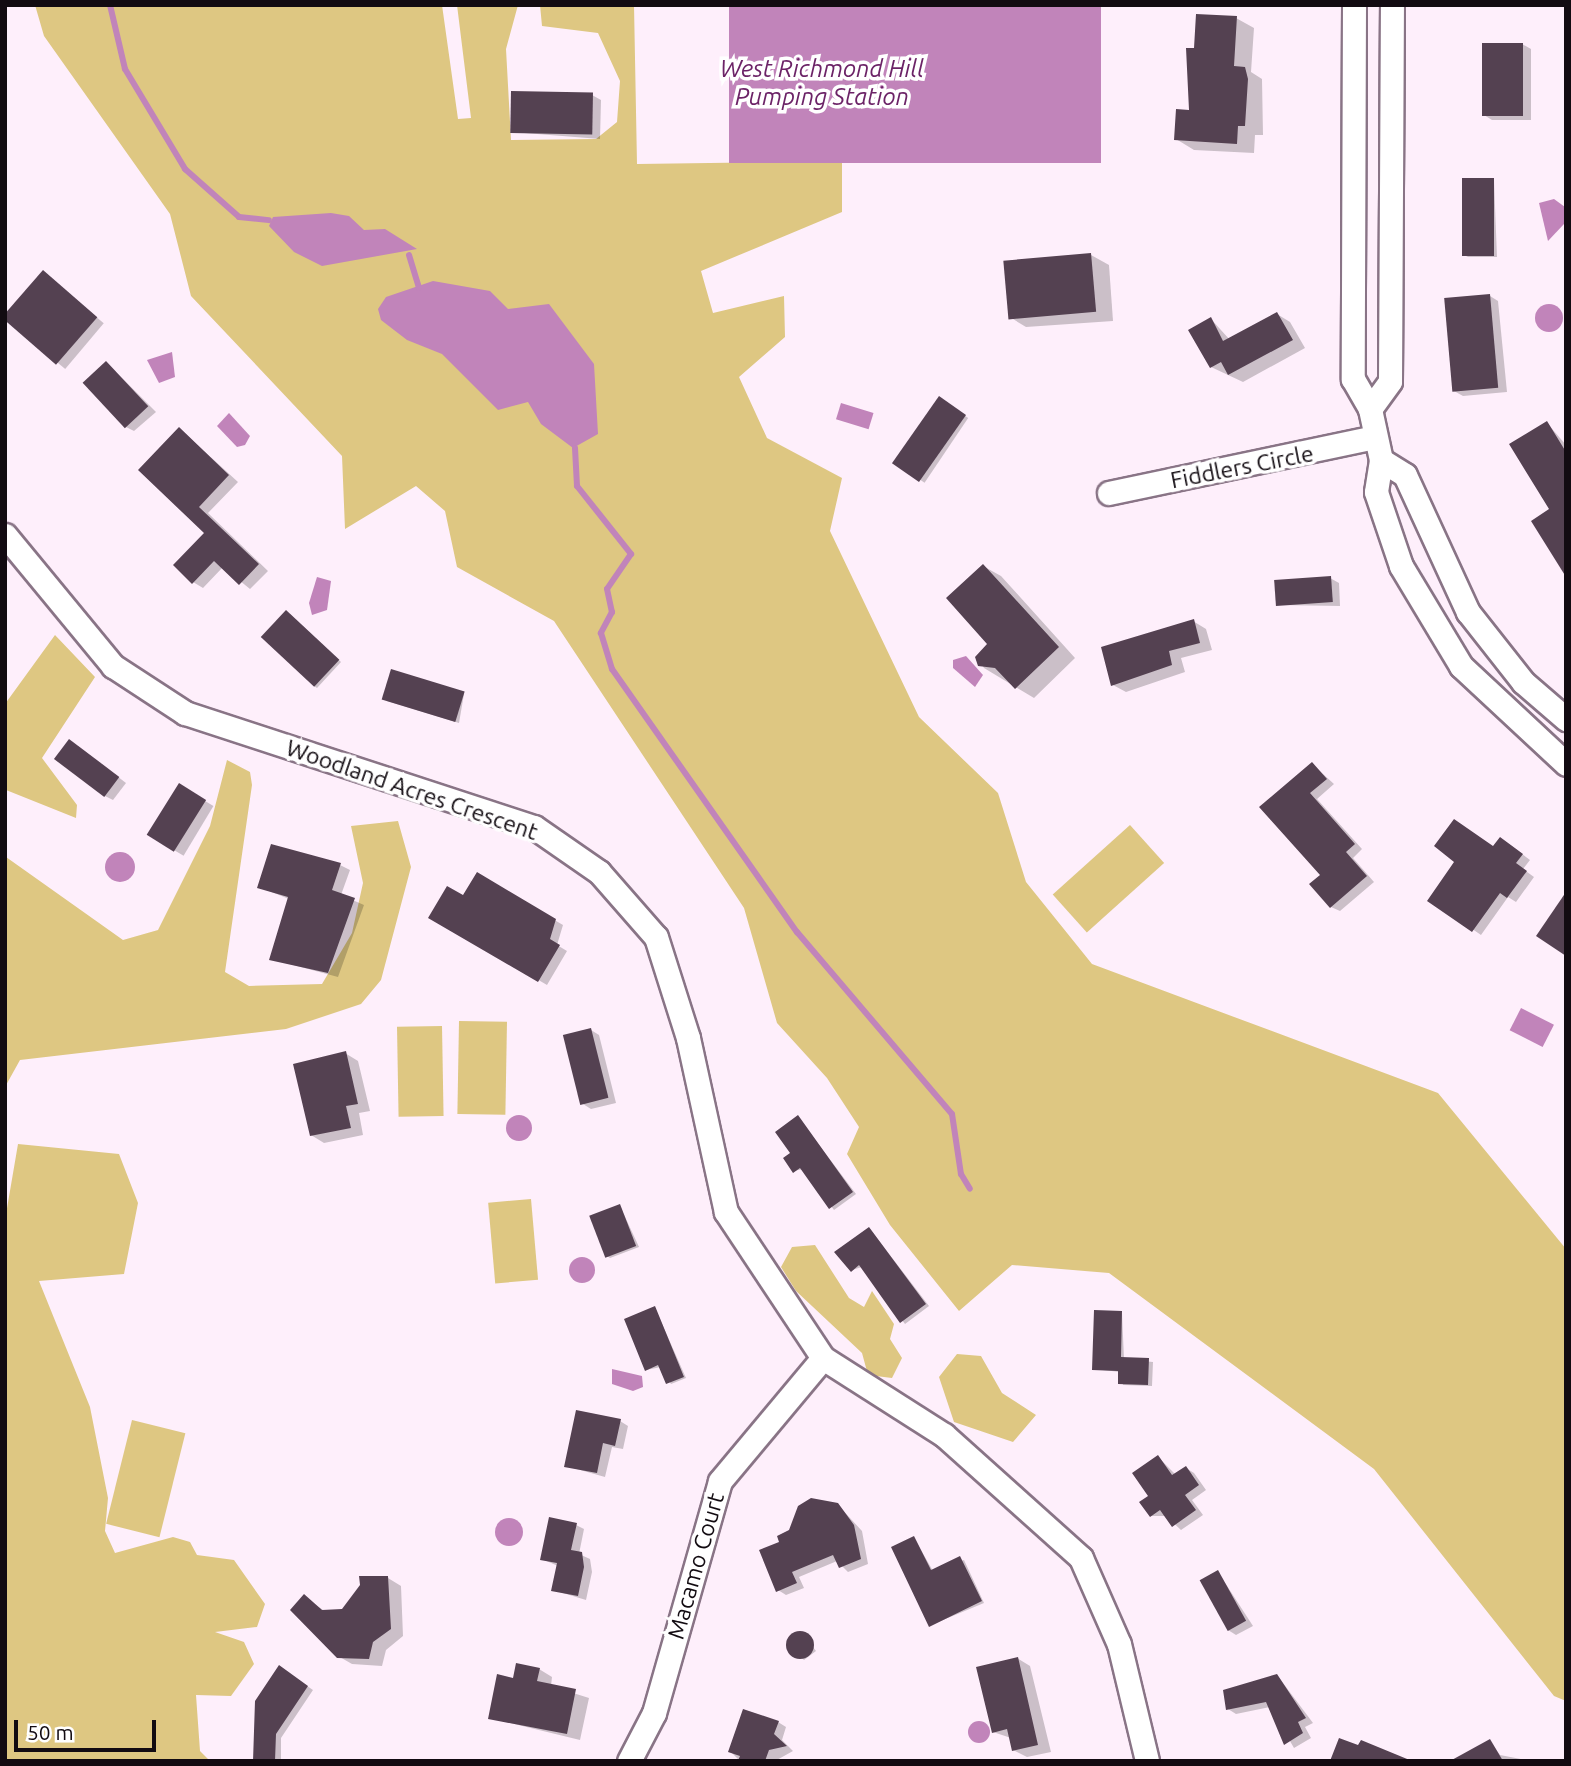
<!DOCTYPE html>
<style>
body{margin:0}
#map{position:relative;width:1571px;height:1766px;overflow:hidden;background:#feeffb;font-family:Ubuntu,sans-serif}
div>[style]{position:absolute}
.green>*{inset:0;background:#dec782;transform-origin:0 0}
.water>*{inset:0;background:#c184ba;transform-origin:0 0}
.round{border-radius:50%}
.shadow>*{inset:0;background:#0003;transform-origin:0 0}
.stream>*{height:6px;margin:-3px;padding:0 3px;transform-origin:3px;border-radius:3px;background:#c184ba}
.building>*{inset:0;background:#544151;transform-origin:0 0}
.roads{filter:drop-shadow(2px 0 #897486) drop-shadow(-2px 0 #897486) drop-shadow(0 2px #897486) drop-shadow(0 -2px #897486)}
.street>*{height:23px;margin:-11.5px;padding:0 11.5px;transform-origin:11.5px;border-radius:11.5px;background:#fff}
span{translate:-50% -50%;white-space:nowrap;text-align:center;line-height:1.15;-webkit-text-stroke:7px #fff;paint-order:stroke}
.street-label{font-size:23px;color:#120b11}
.water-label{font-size:24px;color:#6c2367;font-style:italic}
.frame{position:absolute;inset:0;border:7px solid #120b11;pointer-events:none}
.scale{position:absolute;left:14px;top:1720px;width:142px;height:32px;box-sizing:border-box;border:4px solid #120b11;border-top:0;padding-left:9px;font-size:21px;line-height:24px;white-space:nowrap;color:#120b11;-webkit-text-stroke:5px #fff;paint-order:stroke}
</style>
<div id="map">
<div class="green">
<i style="clip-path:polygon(35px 5px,442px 5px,458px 119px,471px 118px,457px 5px,518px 5px,506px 49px,511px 140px,596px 139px,617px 122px,620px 81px,598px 33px,542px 26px,540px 5px,634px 5px,637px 164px,842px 161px,842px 212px,701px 271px,713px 313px,784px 296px,785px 337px,739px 377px,767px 438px,842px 478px,830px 531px,919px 717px,998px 793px,1026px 882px,1092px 964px,1438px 1093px,1566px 1249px,1566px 1701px,1554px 1696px,1374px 1469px,1109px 1273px,1012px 1265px,959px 1311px,890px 1225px,847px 1154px,859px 1127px,827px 1078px,777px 1023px,744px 908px,554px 621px,457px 567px,445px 511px,416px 486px,345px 529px,342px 456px,191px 296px,170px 214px,44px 36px)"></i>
<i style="clip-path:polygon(55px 635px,95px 677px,42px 758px,77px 805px,76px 818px,6px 790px,6px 857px,123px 940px,158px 930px,210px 826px,227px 760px,250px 772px,252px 785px,225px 972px,249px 986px,322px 984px,352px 933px,363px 883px,351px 826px,398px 821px,411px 867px,381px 980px,361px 1004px,286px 1029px,20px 1060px,5px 1087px,5px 704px)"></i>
<i style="left:1130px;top:825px;width:51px;height:104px;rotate:48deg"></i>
<i style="left:459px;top:1021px;width:48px;height:93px;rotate:1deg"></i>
<i style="left:442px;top:1026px;width:90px;height:45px;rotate:89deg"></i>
<i style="clip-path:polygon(18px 1144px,119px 1154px,138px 1203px,124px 1274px,39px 1281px,90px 1407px,108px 1498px,105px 1531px,115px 1553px,173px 1537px,190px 1542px,197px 1555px,234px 1560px,265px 1604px,257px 1627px,215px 1632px,244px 1642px,254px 1664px,231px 1696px,196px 1695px,200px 1751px,210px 1761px,5px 1761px,5px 1220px)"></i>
<i style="left:531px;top:1199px;width:81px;height:43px;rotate:85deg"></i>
<i style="clip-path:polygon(815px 1245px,849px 1298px,864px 1307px,872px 1291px,894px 1324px,890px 1339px,902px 1358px,892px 1378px,868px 1375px,862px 1353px,796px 1291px,781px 1267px,792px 1247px)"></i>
<i style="clip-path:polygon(957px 1354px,981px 1356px,1002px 1393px,1036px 1415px,1013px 1442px,954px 1422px,939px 1377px)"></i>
<i style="left:132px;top:1420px;width:55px;height:107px;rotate:14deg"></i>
</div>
<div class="water">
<i style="left:729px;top:5px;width:372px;height:158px"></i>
<i style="clip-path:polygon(1554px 199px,1565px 207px,1564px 224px,1548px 241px,1539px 203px)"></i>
<i style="clip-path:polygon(331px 213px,349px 216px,364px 230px,385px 229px,417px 249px,322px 266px,294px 252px,269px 226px,273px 217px)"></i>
<i style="clip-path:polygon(433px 281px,490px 291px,508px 309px,549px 304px,594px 364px,598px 434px,573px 448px,541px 424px,528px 402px,498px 410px,442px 354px,407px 340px,381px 320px,378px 309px,386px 297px)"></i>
<i class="round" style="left:1535px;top:304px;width:28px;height:28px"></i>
<i style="clip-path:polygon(172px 352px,175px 377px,159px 383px,147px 360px)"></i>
<i style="left:841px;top:403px;width:34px;height:17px;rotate:17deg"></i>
<i style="clip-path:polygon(229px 413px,250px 436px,245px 445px,237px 447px,217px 426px)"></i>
<i style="clip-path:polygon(317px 577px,331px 581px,327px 610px,312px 615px,309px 603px)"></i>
<i style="clip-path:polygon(966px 656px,983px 675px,975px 687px,953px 668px,953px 660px)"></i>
<i class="round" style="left:105px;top:852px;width:30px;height:30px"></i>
<i style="left:1521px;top:1008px;width:37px;height:25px;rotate:27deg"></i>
<i class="round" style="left:506px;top:1115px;width:26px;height:26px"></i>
<i class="round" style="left:569px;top:1257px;width:26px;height:26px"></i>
<i style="clip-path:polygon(612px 1369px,642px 1376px,643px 1387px,633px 1391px,612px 1384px)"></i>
<i class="round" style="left:495px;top:1518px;width:28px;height:28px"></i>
<i class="round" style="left:968px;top:1721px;width:22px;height:22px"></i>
</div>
<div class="shadow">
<i style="clip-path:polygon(1236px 18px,1254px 28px,1251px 72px,1262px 79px,1263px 135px,1255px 135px,1254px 153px,1194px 150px,1176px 139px,1191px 112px,1196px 50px)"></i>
<i style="clip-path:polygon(1522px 44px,1531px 49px,1531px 120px,1492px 120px,1484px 115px)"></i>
<i style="clip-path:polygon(592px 95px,601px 100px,600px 139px,512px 132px)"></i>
<i style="clip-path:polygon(1494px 180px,1497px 257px,1468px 257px,1464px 255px)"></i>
<i style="clip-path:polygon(1091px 255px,1109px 265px,1113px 321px,1026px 327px,1008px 316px)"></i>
<i style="left:44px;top:273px;width:78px;height:60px;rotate:40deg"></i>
<i style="clip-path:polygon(1490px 296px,1498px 301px,1507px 392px,1463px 396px,1454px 391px)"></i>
<i style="clip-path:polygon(1277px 314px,1290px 322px,1305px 348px,1243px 382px,1211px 367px,1211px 319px,1230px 340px)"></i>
<i style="clip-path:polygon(107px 363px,156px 412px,134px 431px,126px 427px)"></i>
<i style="left:940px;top:399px;width:34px;height:78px;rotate:34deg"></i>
<i style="clip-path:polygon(1547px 423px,1566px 445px,1566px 569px)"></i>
<i style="clip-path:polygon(180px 429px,238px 482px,208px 513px,268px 571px,250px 589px,223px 567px,203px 588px,193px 582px,207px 533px,141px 470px)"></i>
<i style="clip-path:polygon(983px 566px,1001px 576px,1075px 658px,1034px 698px,984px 668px,977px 657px,990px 644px)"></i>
<i style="clip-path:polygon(1330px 578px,1339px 583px,1340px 606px,1278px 605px)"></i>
<i style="clip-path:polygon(290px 614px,341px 662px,317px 688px,314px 686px)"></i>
<i style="clip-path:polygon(1193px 621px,1206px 629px,1212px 650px,1181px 658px,1185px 672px,1126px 692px,1113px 685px)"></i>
<i style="clip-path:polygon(464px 694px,459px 723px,387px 701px)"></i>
<i style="clip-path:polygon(78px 746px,126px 783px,113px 800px,105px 796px)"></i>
<i style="clip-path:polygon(1312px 764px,1334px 784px,1317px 799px,1362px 849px,1353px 858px,1374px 882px,1340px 911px,1331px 907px,1323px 875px,1262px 808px)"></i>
<i style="left:180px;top:786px;width:39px;height:58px;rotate:31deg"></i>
<i style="clip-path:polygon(1509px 844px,1530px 860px,1523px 869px,1534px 877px,1516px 902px,1508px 897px,1481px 935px,1430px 900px)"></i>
<i style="clip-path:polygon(340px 865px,350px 870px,341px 895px,364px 905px,338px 977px,271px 959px,289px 899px,259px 887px)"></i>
<i style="clip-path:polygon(477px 875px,563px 925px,557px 945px,567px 951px,547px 985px,430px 917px,464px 898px)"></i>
<i style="clip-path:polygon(591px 1030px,599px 1035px,616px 1103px,591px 1109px,583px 1104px)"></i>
<i style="clip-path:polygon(345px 1053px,358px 1061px,370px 1111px,359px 1113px,363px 1135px,324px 1143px,311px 1135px)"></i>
<i style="clip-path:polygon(798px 1117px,856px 1194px,834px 1210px,803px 1169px,794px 1171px)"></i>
<i style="clip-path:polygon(620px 1206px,639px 1247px,610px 1258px,607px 1256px)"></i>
<i style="clip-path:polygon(870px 1229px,929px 1306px,905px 1324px,862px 1267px,852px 1270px)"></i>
<i style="clip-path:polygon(655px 1308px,686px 1378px,671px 1384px,661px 1367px,646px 1370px)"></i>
<i style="clip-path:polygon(1122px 1313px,1124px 1359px,1153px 1362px,1152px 1386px,1123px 1385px,1120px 1372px,1094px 1369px)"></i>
<i style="clip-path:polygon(620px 1421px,628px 1426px,623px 1449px,612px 1447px,605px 1477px,566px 1466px)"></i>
<i style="clip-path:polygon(1158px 1457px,1176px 1475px,1186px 1468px,1194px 1473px,1206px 1490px,1192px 1500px,1203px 1515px,1181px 1530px,1166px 1516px,1151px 1516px)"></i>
<i style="clip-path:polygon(838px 1505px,862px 1531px,868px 1564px,848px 1572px,837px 1561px,799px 1577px,804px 1588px,786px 1595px,778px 1590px,782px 1543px)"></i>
<i style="clip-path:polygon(576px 1525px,584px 1529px,579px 1554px,590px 1559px,592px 1572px,586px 1600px,553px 1590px,558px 1566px,542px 1559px)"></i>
<i style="clip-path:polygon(914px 1538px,933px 1571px,964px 1560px,984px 1603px,931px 1625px)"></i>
<i style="clip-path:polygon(1218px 1572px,1253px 1626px,1236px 1635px,1228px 1630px)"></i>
<i style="clip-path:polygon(388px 1578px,401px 1586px,403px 1636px,386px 1650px,382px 1666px,352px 1664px,338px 1656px,304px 1597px,326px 1612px,343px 1611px)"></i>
<i style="clip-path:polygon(802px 1633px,816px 1651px,804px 1660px,788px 1644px)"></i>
<i style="clip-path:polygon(1017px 1658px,1030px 1666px,1051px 1752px,1027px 1757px,1013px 1750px,1011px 1738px,993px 1732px)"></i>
<i style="clip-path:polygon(539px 1669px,552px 1677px,551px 1686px,589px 1698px,580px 1740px,490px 1718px,514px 1680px)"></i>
<i style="clip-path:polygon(285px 1671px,313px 1690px,281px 1738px,281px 1761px,254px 1761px)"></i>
<i style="clip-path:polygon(1277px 1675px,1313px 1723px,1305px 1727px,1311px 1738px,1294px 1748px,1270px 1707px,1236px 1714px,1228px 1709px)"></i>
<i style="clip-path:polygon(778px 1722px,786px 1727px,782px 1740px,793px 1751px,775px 1761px,740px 1761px,730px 1751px)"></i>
<i style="clip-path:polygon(1490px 1741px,1500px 1755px,1531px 1761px,1464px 1761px)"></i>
</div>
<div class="stream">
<i style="left:110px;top:5px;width:66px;rotate:76.8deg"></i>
<i style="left:125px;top:69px;width:117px;rotate:59deg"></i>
<i style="left:185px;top:169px;width:72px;rotate:41.6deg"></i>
<i style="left:239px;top:217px;width:30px;rotate:6deg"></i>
<i style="left:409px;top:255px;width:34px;rotate:73deg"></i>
<i style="left:575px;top:448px;width:38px;rotate:87deg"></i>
<i style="left:577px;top:486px;width:87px;rotate:51.5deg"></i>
<i style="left:631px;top:554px;width:42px;rotate:124.4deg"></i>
<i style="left:607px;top:589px;width:24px;rotate:78deg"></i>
<i style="left:612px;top:612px;width:24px;rotate:118deg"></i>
<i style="left:601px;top:633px;width:38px;rotate:73deg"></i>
<i style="left:612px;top:669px;width:322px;rotate:54.9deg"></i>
<i style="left:797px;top:932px;width:239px;rotate:49.6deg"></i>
<i style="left:952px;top:1114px;width:61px;rotate:81.5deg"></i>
<i style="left:961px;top:1174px;width:17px;rotate:59deg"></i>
</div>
<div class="building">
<i style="clip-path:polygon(1196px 14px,1237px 16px,1234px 66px,1245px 67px,1248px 79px,1245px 126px,1238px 126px,1237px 144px,1174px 140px,1176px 109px,1189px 110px,1186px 48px,1194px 48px)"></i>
<i style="left:1482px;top:43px;width:41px;height:73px"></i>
<i style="left:511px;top:91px;width:82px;height:42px;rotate:1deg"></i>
<i style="left:1462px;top:178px;width:32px;height:78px"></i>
<i style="left:1091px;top:253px;width:59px;height:88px;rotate:85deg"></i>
<i style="left:43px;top:270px;width:72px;height:63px;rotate:41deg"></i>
<i style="left:1490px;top:294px;width:94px;height:46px;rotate:85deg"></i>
<i style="clip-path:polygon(1277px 312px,1293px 340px,1228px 375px,1221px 362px,1210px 368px,1188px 330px,1211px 317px,1223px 341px)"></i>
<i style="left:106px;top:361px;width:62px;height:32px;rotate:47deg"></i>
<i style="left:939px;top:396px;width:33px;height:82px;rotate:35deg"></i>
<i style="clip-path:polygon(1547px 421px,1566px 452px,1566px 577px,1531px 521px,1549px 509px,1509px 444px)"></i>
<i style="clip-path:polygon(179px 427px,229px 475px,199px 507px,259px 564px,239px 585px,214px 561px,192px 584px,173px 565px,204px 533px,138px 470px)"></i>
<i style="clip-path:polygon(983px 564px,1059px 647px,1015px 689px,995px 668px,978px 666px,975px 657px,987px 644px,946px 598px)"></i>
<i style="left:1331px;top:576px;width:26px;height:57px;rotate:86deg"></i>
<i style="left:286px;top:610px;width:73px;height:37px;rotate:43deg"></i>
<i style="clip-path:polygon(1194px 619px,1200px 643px,1169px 651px,1172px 665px,1111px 686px,1101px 647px)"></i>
<i style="left:391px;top:669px;width:77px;height:32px;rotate:17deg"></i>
<i style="left:69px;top:739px;width:63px;height:25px;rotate:37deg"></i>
<i style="clip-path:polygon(1312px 762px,1327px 779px,1310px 793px,1355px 844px,1346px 852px,1367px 876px,1330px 908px,1309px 884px,1320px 875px,1259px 807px)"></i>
<i style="left:179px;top:783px;width:32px;height:61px;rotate:32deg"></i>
<i style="clip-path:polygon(1454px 819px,1493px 846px,1500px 837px,1523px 854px,1516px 863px,1527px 871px,1507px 898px,1500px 893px,1472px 932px,1427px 901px,1454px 862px,1434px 846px)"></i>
<i style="clip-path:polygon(271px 844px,341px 863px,332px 890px,355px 898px,328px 973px,269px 960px,288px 897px,257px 888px)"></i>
<i style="clip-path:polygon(477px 872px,556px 919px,550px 939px,560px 945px,538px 982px,428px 918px,447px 886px,463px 895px)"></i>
<i style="clip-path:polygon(1566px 892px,1566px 956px,1536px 936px)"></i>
<i style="left:591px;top:1028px;width:72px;height:29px;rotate:76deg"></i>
<i style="clip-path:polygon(346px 1051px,358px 1104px,346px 1106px,351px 1128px,310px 1136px,293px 1064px)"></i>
<i style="clip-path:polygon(798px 1115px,853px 1192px,829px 1209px,800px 1168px,793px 1173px,783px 1158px,790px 1153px,775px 1132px)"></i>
<i style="left:620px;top:1204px;width:45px;height:33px;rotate:69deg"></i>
<i style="clip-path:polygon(869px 1227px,926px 1304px,900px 1323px,859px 1265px,851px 1272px,834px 1252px)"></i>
<i style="clip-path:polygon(655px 1306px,684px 1377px,666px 1384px,658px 1365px,645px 1371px,624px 1319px)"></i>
<i style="clip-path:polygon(1094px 1310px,1122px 1311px,1121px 1357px,1149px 1358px,1148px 1385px,1118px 1384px,1118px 1371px,1092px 1370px)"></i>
<i style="clip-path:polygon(576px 1410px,621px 1419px,615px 1446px,603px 1443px,597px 1473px,564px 1467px)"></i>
<i style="clip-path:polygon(1158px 1455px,1172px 1475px,1186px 1466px,1199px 1485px,1185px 1495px,1196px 1510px,1172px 1527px,1160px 1510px,1150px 1517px,1139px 1502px,1148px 1496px,1132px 1473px)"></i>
<i style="clip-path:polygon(811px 1498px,838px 1503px,854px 1525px,861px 1559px,839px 1568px,833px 1555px,792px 1572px,797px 1583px,776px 1592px,759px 1550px,779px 1542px,777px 1536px,789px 1530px,798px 1506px)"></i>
<i style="clip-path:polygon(549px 1517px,577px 1523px,571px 1550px,582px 1552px,584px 1567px,578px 1596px,551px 1591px,557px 1563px,540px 1560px)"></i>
<i style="clip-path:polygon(914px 1536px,931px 1570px,960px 1556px,982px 1601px,929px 1627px,891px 1547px)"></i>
<i style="left:1218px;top:1570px;width:58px;height:21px;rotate:61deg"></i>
<i style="clip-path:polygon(359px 1576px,388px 1576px,391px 1629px,373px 1642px,369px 1659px,337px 1658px,290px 1610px,304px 1594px,322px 1610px,342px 1609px,360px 1585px)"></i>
<i class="round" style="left:786px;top:1631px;width:28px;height:28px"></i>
<i style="clip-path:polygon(1018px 1657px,1038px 1745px,1012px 1751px,1007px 1729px,992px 1733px,976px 1667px)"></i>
<i style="clip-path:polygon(516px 1663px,540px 1668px,537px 1681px,576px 1689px,567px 1734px,488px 1719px,497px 1674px,513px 1678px)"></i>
<i style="clip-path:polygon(279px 1665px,308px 1686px,276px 1734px,275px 1761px,253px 1761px,255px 1701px)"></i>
<i style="clip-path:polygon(1277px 1674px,1306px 1718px,1298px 1722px,1303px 1733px,1284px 1745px,1266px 1702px,1226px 1710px,1223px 1690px)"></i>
<i style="clip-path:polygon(743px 1709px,779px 1721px,774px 1734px,787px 1746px,769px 1750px,765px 1761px,738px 1761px,740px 1756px,728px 1752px)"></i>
<i style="clip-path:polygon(1339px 1738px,1358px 1745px,1361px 1740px,1412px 1761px,1330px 1761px)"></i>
<i style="clip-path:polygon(1490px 1739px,1503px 1761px,1450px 1761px)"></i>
</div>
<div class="roads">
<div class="street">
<i style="left:1354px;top:5px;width:374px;rotate:90.2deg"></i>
<i style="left:1353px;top:379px;width:34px;rotate:60deg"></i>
<i style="left:1370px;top:409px;width:52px;rotate:77.8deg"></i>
<i style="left:1381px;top:460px;width:32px;rotate:99deg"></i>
<i style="left:1376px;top:492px;width:78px;rotate:71.3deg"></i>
<i style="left:1401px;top:566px;width:117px;rotate:59deg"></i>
<i style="left:1461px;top:666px;width:144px;rotate:43deg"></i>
<i style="left:1370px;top:409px;width:34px;rotate:-54deg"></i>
<i style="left:1390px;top:381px;width:376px;rotate:-89.7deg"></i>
<i style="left:1381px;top:460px;width:28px;rotate:32deg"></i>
<i style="left:1405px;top:475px;width:151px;rotate:65.3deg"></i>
<i style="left:1468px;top:612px;width:89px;rotate:51.8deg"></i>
<i style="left:1523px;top:682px;width:57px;rotate:40.7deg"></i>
<i style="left:1109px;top:493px;width:271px;rotate:-11.9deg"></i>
<i style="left:5px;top:535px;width:170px;rotate:50.5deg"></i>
<i style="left:113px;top:666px;width:86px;rotate:33.1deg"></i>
<i style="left:185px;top:713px;width:367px;rotate:18.1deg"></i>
<i style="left:534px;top:827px;width:79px;rotate:34.7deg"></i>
<i style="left:599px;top:872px;width:86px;rotate:48.8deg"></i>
<i style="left:656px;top:937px;width:106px;rotate:72.4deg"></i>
<i style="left:688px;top:1038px;width:178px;rotate:77.7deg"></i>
<i style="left:726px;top:1212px;width:175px;rotate:56.4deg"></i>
<i style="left:823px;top:1358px;width:143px;rotate:32.5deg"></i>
<i style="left:944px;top:1435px;width:184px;rotate:41.9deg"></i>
<i style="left:1081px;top:1558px;width:94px;rotate:66.2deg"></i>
<i style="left:1119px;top:1644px;width:120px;rotate:76.5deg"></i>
<i style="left:629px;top:1761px;width:54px;rotate:-62.5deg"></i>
<i style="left:654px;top:1713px;width:241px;rotate:-74.1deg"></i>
<i style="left:720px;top:1481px;width:160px;rotate:-50.1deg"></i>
</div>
</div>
<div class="street-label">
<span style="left:1242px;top:467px;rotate:-11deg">Fiddlers Circle</span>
<span style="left:412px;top:790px;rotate:19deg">Woodland Acres Crescent</span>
<span style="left:696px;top:1566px;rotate:-74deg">Macamo Court</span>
</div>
<div class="water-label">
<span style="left:822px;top:83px">West Richmond Hill<br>Pumping Station</span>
</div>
<div class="frame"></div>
<div class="scale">50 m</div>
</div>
